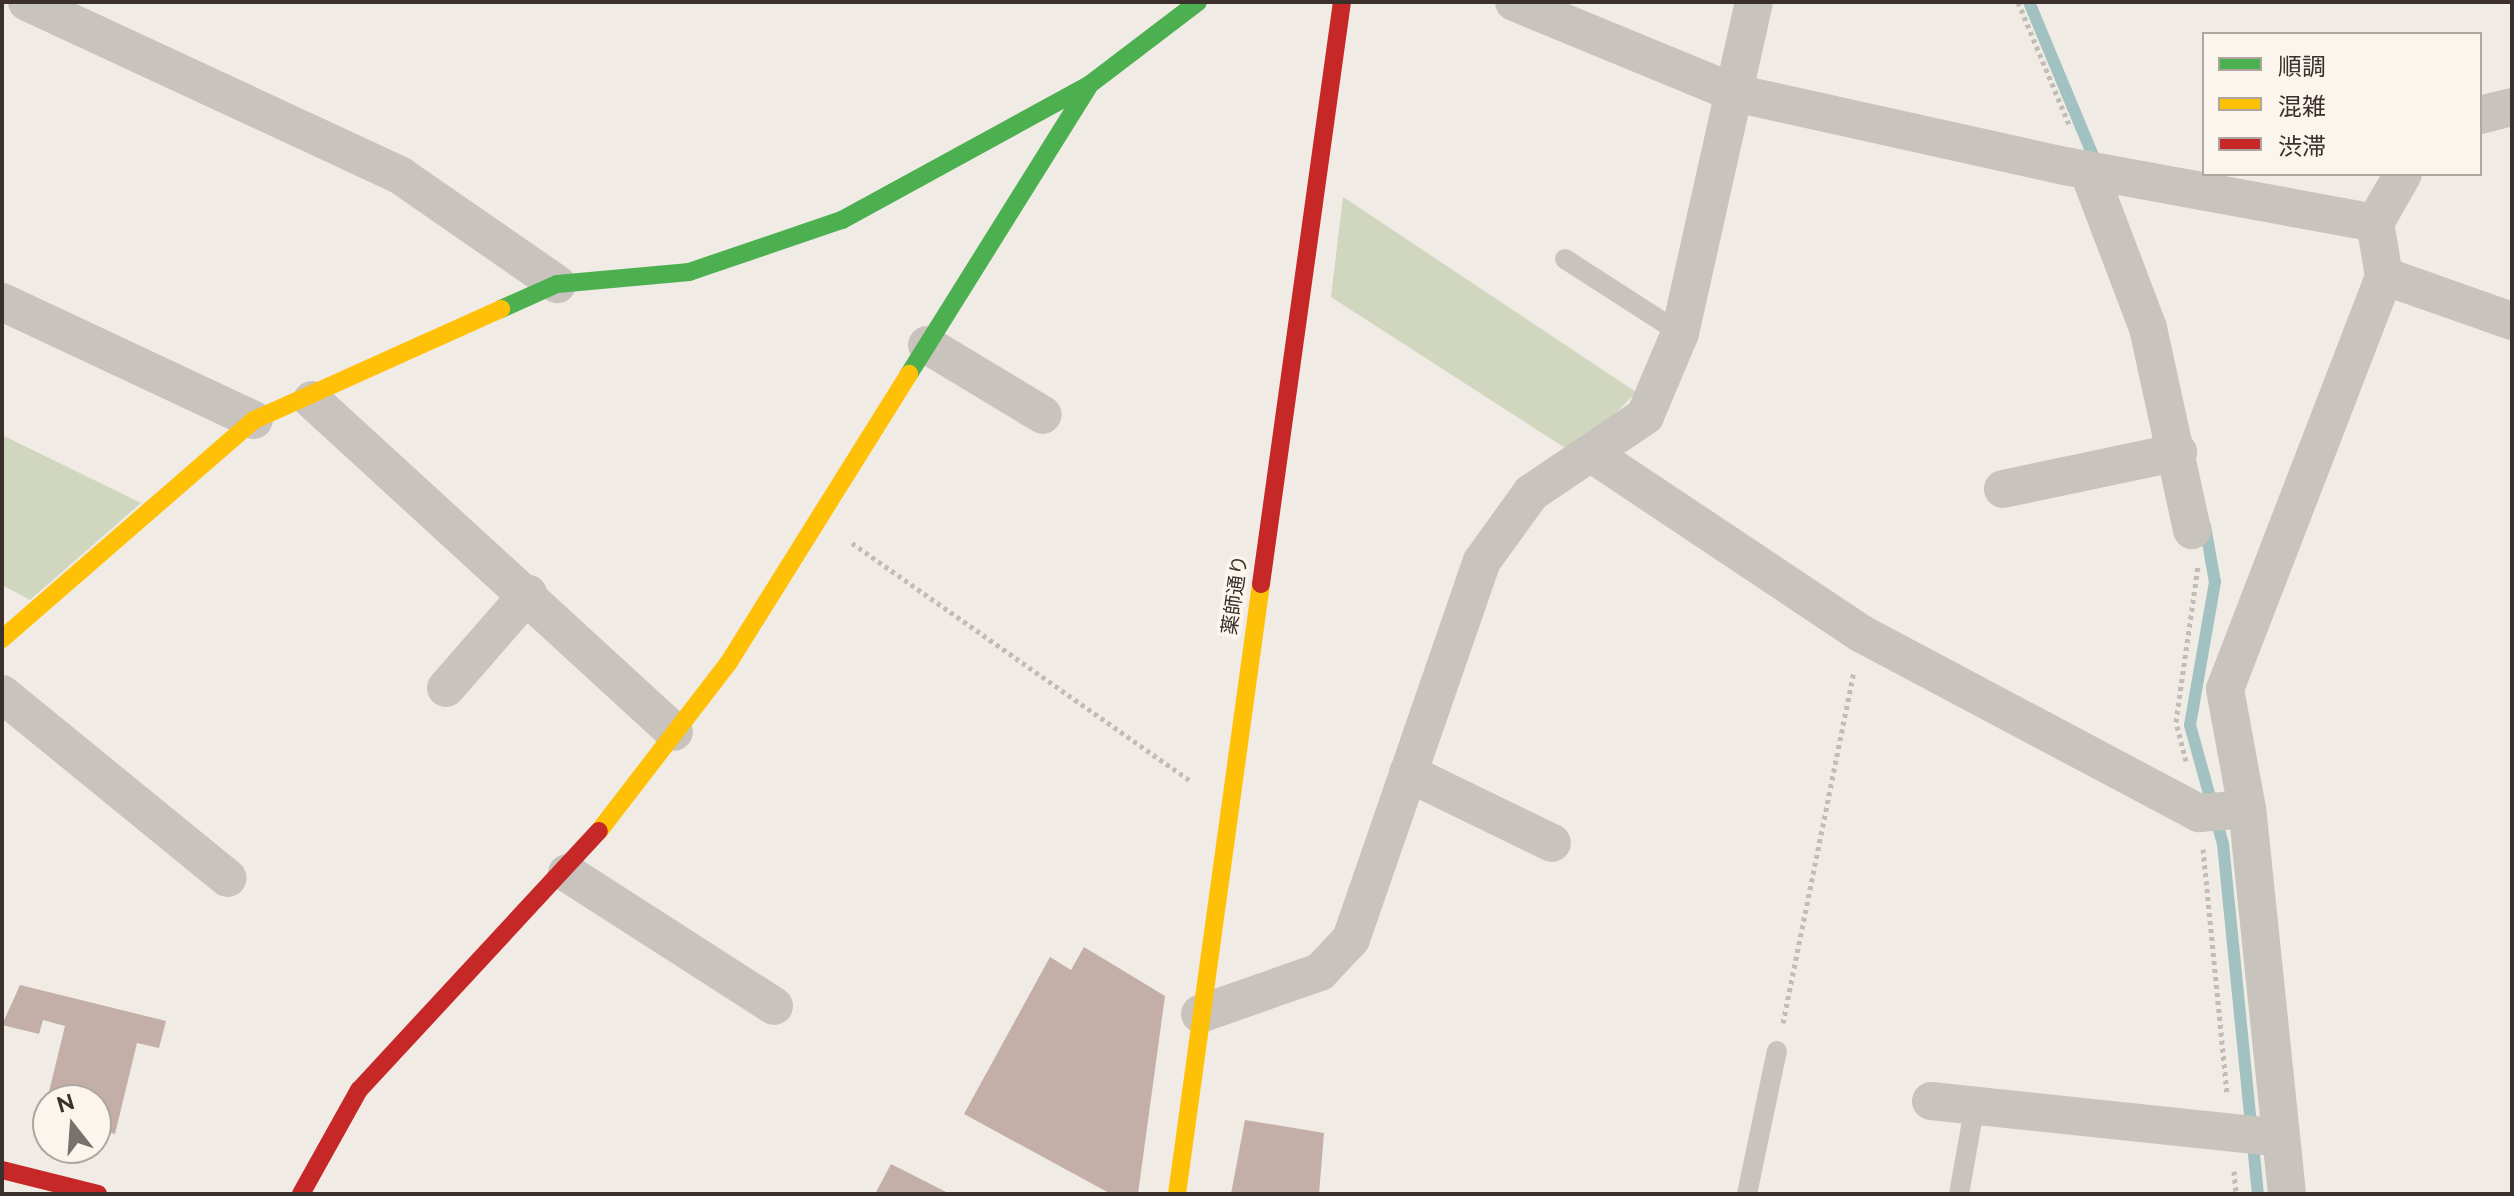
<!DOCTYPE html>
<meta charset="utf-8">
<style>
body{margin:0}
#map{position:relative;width:2514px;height:1196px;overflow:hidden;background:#f0ebe5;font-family:Raleway,"Noto Sans JP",sans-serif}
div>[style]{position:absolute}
.green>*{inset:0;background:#d1d6bf}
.stream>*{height:12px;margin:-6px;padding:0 6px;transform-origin:6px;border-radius:6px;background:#a1c2c1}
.building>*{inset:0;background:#c3afa7}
.path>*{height:5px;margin-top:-2.5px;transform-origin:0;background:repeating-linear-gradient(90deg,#c2bbb6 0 4px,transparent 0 8px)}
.lane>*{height:20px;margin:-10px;padding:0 10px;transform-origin:10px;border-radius:10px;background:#c9c3be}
.street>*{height:38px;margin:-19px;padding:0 19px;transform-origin:19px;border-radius:19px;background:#c9c3be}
.fast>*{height:18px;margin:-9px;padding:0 9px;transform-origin:9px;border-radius:9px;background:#4caf50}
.slow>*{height:18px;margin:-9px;padding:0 9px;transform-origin:9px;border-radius:9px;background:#ffc107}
.jam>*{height:18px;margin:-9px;padding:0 9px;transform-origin:9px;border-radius:9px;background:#c62828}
span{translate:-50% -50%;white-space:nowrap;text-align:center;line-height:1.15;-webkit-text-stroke:7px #fbf5ee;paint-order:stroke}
.street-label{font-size:20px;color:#3b302b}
.frame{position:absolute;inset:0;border:4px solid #3b302b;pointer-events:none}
.legend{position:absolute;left:2202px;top:32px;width:280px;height:144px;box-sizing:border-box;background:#fbf5ee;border:2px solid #aea6a0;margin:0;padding:10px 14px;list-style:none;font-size:24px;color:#3b302b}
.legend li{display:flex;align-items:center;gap:16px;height:40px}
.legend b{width:40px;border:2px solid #aea6a0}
.north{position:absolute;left:32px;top:1084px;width:80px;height:80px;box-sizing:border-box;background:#fbf5ee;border:2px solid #aea6a0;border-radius:50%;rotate:343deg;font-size:22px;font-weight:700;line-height:32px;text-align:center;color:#3b302b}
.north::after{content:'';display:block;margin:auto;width:28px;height:36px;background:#7a716c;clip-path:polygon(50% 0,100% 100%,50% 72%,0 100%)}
</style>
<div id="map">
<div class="green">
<i style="clip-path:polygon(1343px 197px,1636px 392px,1576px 455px,1331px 297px)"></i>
<i style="clip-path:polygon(2px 435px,141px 503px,30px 600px,2px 585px)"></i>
</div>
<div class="stream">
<i style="left:2029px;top:2px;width:177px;rotate:67.4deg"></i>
<i style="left:2205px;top:526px;width:57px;rotate:79.9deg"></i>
<i style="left:2215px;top:582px;width:145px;rotate:99.9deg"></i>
<i style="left:2190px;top:725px;width:123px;rotate:74.5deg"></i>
<i style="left:2223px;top:844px;width:352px;rotate:84.3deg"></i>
</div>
<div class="building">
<i style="clip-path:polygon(1084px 947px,1165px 996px,1138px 1194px,1111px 1194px,964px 1114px,1050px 957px,1071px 970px)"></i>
<i style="clip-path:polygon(20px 985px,166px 1021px,159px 1048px,137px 1043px,115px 1134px,96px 1129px,96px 1100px,47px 1100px,65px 1026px,43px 1020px,39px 1034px,2px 1025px)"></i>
<i style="clip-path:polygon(1245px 1120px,1324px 1133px,1319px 1194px,1231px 1194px)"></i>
<i style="clip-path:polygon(891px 1164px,950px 1194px,875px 1194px)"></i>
</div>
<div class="path">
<i style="left:2018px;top:2px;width:135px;rotate:67.4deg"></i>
<i style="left:852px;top:543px;width:414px;rotate:35.1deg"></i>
<i style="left:2186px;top:761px;width:40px;rotate:-104.4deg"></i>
<i style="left:2176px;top:722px;width:158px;rotate:-82deg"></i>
<i style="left:2203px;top:849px;width:246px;rotate:84.4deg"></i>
<i style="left:1783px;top:1023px;width:358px;rotate:-78.6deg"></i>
<i style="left:2234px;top:1171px;width:23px;rotate:85deg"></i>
</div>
<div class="lane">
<i style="left:1565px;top:259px;width:137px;rotate:32.8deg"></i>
<i style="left:1747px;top:1194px;width:146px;rotate:-78.2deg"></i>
<i style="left:1959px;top:1194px;width:85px;rotate:-79.9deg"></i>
</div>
<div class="street">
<i style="left:27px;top:2px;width:412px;rotate:24.9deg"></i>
<i style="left:401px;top:176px;width:190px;rotate:34.7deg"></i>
<i style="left:1514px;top:2px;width:239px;rotate:22.4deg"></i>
<i style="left:1735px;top:93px;width:338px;rotate:12.5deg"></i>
<i style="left:2065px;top:166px;width:315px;rotate:10.4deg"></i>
<i style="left:2480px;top:115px;width:33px;rotate:-14deg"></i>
<i style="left:2088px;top:170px;width:169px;rotate:69.2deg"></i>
<i style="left:2148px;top:328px;width:207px;rotate:77.7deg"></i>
<i style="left:2384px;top:276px;width:136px;rotate:19.4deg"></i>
<i style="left:2px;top:302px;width:278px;rotate:25.1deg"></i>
<i style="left:927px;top:345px;width:135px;rotate:31.1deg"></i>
<i style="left:312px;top:400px;width:491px;rotate:42.5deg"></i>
<i style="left:1595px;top:456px;width:321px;rotate:33.7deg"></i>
<i style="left:1862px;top:634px;width:382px;rotate:28deg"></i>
<i style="left:2199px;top:813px;width:48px;rotate:-4.8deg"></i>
<i style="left:2003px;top:489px;width:179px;rotate:-11.9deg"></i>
<i style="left:446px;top:688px;width:125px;rotate:-48.9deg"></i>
<i style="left:2px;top:694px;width:291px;rotate:39.2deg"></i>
<i style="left:1408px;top:773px;width:160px;rotate:25.9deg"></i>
<i style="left:567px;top:873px;width:246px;rotate:32.7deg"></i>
<i style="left:1200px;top:1014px;width:127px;rotate:-19.3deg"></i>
<i style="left:1320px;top:972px;width:45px;rotate:-46.8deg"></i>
<i style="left:1351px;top:939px;width:400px;rotate:-70.9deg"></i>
<i style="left:1482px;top:561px;width:84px;rotate:-54.2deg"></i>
<i style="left:1531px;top:493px;width:138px;rotate:-34deg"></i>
<i style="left:1645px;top:416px;width:90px;rotate:-67.1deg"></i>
<i style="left:1680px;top:333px;width:339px;rotate:-77.4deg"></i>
<i style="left:1931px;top:1101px;width:352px;rotate:6deg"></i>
<i style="left:2287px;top:1194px;width:387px;rotate:-95.9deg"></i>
<i style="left:2247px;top:809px;width:122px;rotate:-100.4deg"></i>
<i style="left:2225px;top:689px;width:443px;rotate:-68.9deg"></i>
<i style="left:2384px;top:276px;width:54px;rotate:-99.6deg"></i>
<i style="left:2375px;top:223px;width:56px;rotate:-60.3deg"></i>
</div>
<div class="fast">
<i style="left:501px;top:309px;width:61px;rotate:-24.1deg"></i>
<i style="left:557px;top:284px;width:133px;rotate:-5.2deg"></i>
<i style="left:689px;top:272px;width:162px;rotate:-18.8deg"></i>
<i style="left:842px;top:220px;width:281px;rotate:-28.7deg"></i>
<i style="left:1089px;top:85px;width:137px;rotate:-37.3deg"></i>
<i style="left:909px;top:374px;width:338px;rotate:-58deg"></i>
</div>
<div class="slow">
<i style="left:2px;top:639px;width:334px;rotate:-41deg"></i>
<i style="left:254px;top:420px;width:271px;rotate:-24.2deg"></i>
<i style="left:599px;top:831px;width:213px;rotate:-52.4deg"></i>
<i style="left:729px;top:662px;width:340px;rotate:-58deg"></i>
<i style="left:1177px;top:1194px;width:616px;rotate:-82.16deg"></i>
</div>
<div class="jam">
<i style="left:1261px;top:584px;width:588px;rotate:-82.08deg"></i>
<i style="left:2px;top:1170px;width:99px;rotate:14deg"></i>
<i style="left:301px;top:1194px;width:119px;rotate:-60.9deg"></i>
<i style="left:359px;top:1090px;width:353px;rotate:-47.2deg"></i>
</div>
<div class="street-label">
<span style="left:1235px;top:595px;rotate:-82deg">薬師通り</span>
</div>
<div class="frame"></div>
<ul class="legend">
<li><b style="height:10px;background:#4caf50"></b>順調</li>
<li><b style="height:10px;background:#ffc107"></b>混雑</li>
<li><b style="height:10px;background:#c62828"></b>渋滞</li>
</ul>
<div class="north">N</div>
</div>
